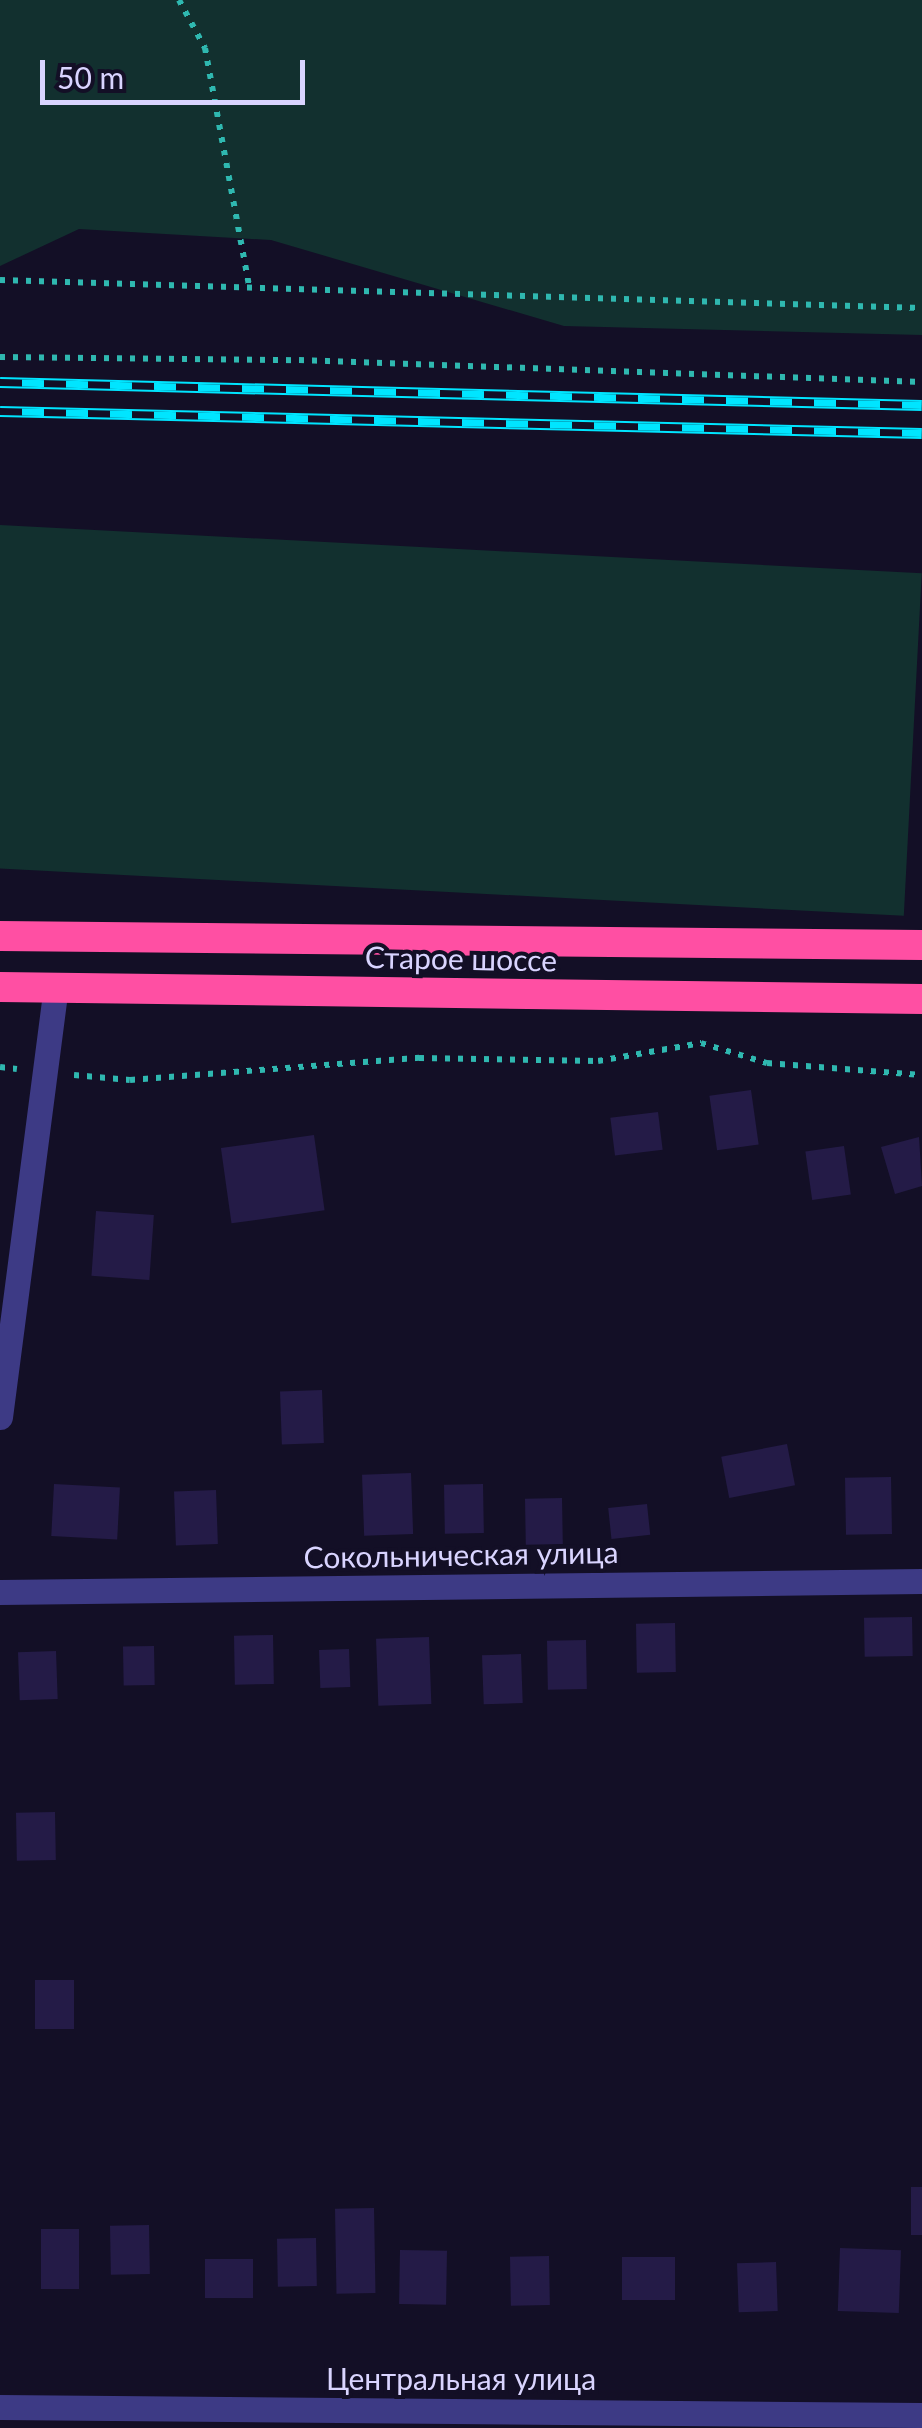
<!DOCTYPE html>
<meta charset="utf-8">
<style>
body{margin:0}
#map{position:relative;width:922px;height:2428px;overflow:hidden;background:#130f26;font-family:Lato,sans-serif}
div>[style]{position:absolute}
.green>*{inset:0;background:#12302f;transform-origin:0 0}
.building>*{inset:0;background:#241b47;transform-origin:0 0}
.path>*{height:6px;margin-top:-3px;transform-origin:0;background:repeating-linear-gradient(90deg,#2fb8b0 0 5px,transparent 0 13px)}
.street>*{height:25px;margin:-12.5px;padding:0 12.5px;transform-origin:12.5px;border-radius:12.5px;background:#3d3a85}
.highway>*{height:30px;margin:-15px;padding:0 15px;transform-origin:15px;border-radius:15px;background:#ff4fa3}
.rail>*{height:11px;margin-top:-5.5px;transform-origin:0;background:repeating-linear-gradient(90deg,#130f26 0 22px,#00e5ff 0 44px);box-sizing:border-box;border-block:2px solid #00e5ff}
span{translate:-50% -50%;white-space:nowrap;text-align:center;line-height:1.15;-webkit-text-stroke:8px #130f26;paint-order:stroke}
.street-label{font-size:30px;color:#d9d4ff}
.scale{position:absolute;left:40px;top:60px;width:265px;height:45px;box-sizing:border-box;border:5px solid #d9d4ff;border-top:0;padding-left:12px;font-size:30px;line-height:35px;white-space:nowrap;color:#d9d4ff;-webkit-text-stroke:8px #130f26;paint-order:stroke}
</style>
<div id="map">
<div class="green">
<i style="clip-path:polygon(0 0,922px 0,922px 335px,564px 326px,271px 240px,79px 229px,0 266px)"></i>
<i style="left:0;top:525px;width:923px;height:343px;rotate:3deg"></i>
</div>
<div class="building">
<i style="left:751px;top:1090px;width:55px;height:42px;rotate:82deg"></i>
<i style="left:658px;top:1112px;width:38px;height:48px;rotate:83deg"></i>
<i style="left:314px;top:1135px;width:76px;height:94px;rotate:82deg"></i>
<i style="clip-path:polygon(919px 1137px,922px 1186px,895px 1194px,881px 1147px)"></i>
<i style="left:844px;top:1146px;width:49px;height:39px;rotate:82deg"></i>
<i style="left:96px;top:1211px;width:58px;height:65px;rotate:4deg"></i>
<i style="left:322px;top:1390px;width:53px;height:42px;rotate:88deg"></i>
<i style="left:787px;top:1444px;width:42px;height:67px;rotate:79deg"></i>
<i style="left:411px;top:1473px;width:61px;height:49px;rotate:88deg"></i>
<i style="left:891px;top:1477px;width:57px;height:46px;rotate:89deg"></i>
<i style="left:54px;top:1484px;width:66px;height:52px;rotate:3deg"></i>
<i style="left:483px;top:1484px;width:49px;height:39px;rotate:89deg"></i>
<i style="left:216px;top:1490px;width:54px;height:42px;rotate:88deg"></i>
<i style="left:562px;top:1498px;width:46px;height:37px;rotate:89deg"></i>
<i style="left:647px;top:1504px;width:31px;height:39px;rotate:84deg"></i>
<i style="left:912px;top:1617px;width:39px;height:48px;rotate:89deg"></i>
<i style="left:675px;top:1623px;width:49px;height:39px;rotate:89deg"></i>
<i style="left:273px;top:1635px;width:49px;height:39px;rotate:89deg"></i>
<i style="left:429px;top:1637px;width:67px;height:53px;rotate:88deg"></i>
<i style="left:586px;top:1640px;width:49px;height:39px;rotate:89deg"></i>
<i style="left:154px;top:1646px;width:39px;height:31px;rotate:89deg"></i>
<i style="left:349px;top:1649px;width:38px;height:30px;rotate:88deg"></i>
<i style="left:56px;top:1651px;width:48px;height:38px;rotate:88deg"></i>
<i style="left:521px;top:1654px;width:49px;height:39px;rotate:88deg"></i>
<i style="left:55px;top:1812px;width:48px;height:39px;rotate:89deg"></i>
<i style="left:35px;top:1980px;width:39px;height:49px"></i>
<i style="left:911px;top:2187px;width:11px;height:48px"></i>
<i style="left:374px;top:2208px;width:85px;height:39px;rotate:89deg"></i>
<i style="left:149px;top:2225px;width:49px;height:39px;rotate:89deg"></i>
<i style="left:41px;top:2229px;width:38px;height:60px"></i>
<i style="left:316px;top:2238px;width:48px;height:39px;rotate:89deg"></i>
<i style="left:840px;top:2248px;width:61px;height:63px;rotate:2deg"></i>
<i style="left:400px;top:2250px;width:47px;height:54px;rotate:1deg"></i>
<i style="left:549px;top:2256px;width:49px;height:39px;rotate:89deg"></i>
<i style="left:622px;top:2257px;width:53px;height:43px"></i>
<i style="left:205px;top:2259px;width:48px;height:39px"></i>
<i style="left:776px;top:2262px;width:49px;height:39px;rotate:88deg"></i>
</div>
<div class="path">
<i style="left:179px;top:0;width:55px;rotate:61.6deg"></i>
<i style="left:205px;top:48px;width:241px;rotate:79.5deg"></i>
<i style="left:0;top:280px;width:922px;rotate:1.74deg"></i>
<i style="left:0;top:357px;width:299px;rotate:0.6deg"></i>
<i style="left:299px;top:360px;width:623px;rotate:2.02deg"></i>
<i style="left:0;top:1067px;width:17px;rotate:7deg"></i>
<i style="left:74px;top:1075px;width:56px;rotate:5.1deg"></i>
<i style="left:130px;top:1080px;width:290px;rotate:-4.4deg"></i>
<i style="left:419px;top:1058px;width:179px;rotate:1deg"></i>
<i style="left:598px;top:1061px;width:105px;rotate:-9.9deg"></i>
<i style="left:701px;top:1043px;width:69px;rotate:16.9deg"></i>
<i style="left:767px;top:1063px;width:155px;rotate:4.4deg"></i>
</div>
<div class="street">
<i style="left:0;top:1417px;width:433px;rotate:-82.6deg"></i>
<i style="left:0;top:1592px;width:922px;rotate:-0.68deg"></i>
<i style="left:0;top:2407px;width:922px;rotate:0.5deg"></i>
</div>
<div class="highway">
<i style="left:0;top:936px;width:922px;rotate:0.56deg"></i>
<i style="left:0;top:987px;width:922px;rotate:0.75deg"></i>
</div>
<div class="rail">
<i style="left:0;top:382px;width:922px;rotate:1.43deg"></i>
<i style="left:0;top:411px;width:922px;rotate:1.37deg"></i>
</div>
<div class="street-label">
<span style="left:461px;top:958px;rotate:1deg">Старое шоссе</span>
<span style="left:461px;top:1554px;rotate:-1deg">Сокольническая улица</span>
<span style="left:461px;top:2378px">Центральная улица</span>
</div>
<div class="scale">50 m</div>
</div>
